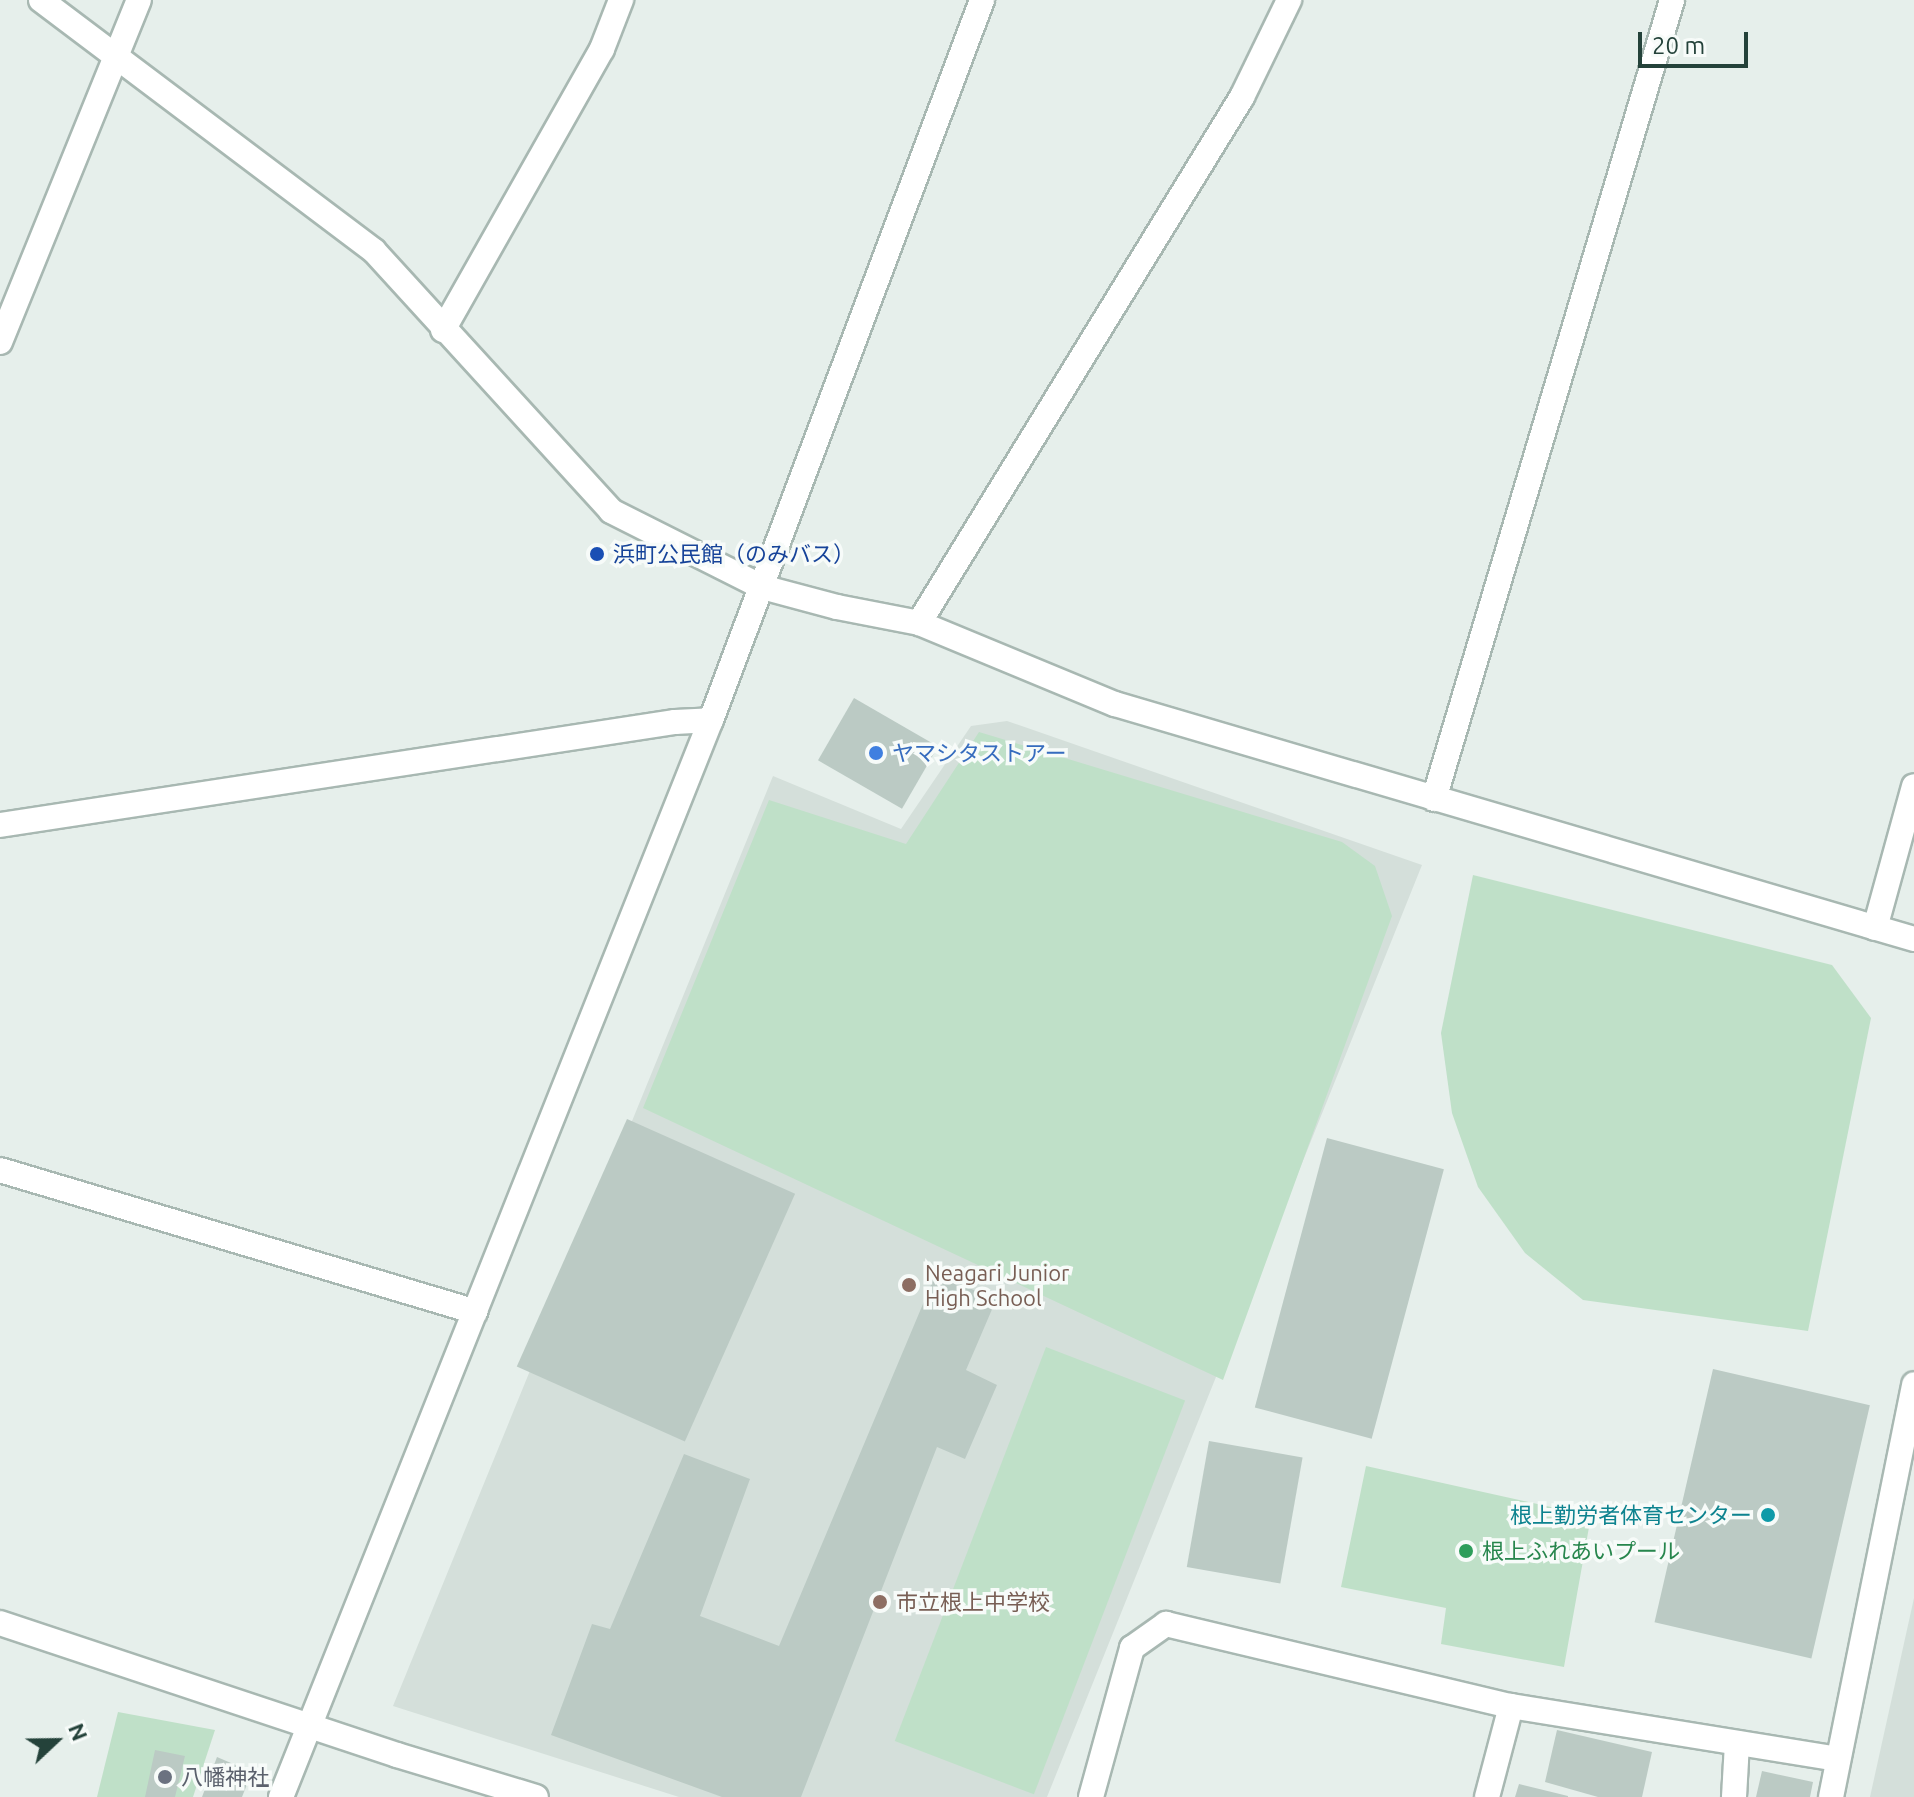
<!DOCTYPE html>
<meta charset="utf-8">
<style>
body{margin:0}
#map{position:relative;width:1914px;height:1797px;overflow:hidden;background:#e6efeb;font-family:Ubuntu,"Noto Sans JP",sans-serif}
div>[style]{position:absolute}
.built>*{inset:0;background:#d4dfda}
.green>*{inset:0;background:#bfe0c8;transform-origin:0 0}
.building>*{inset:0;background:#bbcac4;transform-origin:0 0}
.roads{filter:drop-shadow(2px 0 #a8b8b2) drop-shadow(-2px 0 #a8b8b2) drop-shadow(0 2px #a8b8b2) drop-shadow(0 -2px #a8b8b2)}
.minor>*{height:24px;margin:-12px;padding:0 12px;transform-origin:12px;border-radius:12px;background:#fff}
.dots>*{width:22px;height:22px;translate:-50% -50%;box-sizing:border-box;border:4px solid #f7fbf9;border-radius:50%}
span{translate:-50% -50%;white-space:nowrap;text-align:center;line-height:1.15;-webkit-text-stroke:7px #f7fbf9;paint-order:stroke}
.transit-label{font-size:22px;color:#164399}
.left{translate:0 -50%;text-align:left}
.shop-label{font-size:22px;color:#366cbe}
.education-label{font-size:22px;color:#785e54}
.culture-label{font-size:22px;color:#0d838f}
.right{translate:-100% -50%;text-align:right}
.leisure-label{font-size:22px;color:#27864d}
.worship-label{font-size:22px;color:#5b616d}
.north{position:absolute;left:16px;top:1701px;width:80px;height:80px;-webkit-text-stroke:6px #f7fbf9;paint-order:stroke;rotate:68deg;font-size:22px;font-weight:700;line-height:32px;text-align:center;color:#24423a}
.north::after{content:'';display:block;margin:auto;width:28px;height:36px;background:#24423a;clip-path:polygon(50% 0,100% 100%,50% 72%,0 100%)}
.scale{position:absolute;left:1638px;top:32px;width:110px;height:36px;box-sizing:border-box;border:4px solid #24423a;border-top:0;padding-left:10px;font-size:24px;line-height:28px;white-space:nowrap;color:#24423a;-webkit-text-stroke:6px #f7fbf9;paint-order:stroke}
</style>
<div id="map">
<div class="built">
<i style="clip-path:polygon(1007px 721px,1422px 865px,1047px 1797px,679px 1797px,393px 1706px,773px 776px,901px 829px,971px 726px)"></i>
<i style="clip-path:polygon(1914px 1598px,1914px 1797px,1870px 1797px)"></i>
</div>
<div class="green">
<i style="clip-path:polygon(979px 732px,1342px 842px,1375px 866px,1392px 916px,1223px 1380px,643px 1108px,769px 800px,906px 844px)"></i>
<i style="clip-path:polygon(1473px 875px,1832px 965px,1871px 1018px,1808px 1331px,1583px 1300px,1525px 1253px,1478px 1187px,1452px 1113px,1441px 1033px)"></i>
<i style="left:1046px;top:1347px;width:149px;height:422px;rotate:21deg"></i>
<i style="clip-path:polygon(1366px 1466px,1591px 1516px,1564px 1667px,1441px 1644px,1446px 1608px,1341px 1587px)"></i>
<i style="clip-path:polygon(118px 1712px,215px 1730px,193px 1797px,97px 1797px)"></i>
</div>
<div class="building">
<i style="left:854px;top:698px;width:97px;height:72px;rotate:30deg"></i>
<i style="left:627px;top:1119px;width:184px;height:271px;rotate:24deg"></i>
<i style="left:1327px;top:1138px;width:121px;height:279px;rotate:15deg"></i>
<i style="clip-path:polygon(936px 1273px,996px 1300px,966px 1370px,997px 1385px,965px 1459px,937px 1447px,801px 1797px,722px 1797px,551px 1735px,592px 1624px,610px 1629px,684px 1454px,750px 1479px,700px 1616px,779px 1646px)"></i>
<i style="left:1713px;top:1369px;width:161px;height:260px;rotate:13deg"></i>
<i style="left:1209px;top:1441px;width:95px;height:128px;rotate:10deg"></i>
<i style="clip-path:polygon(1557px 1730px,1652px 1752px,1642px 1797px,1598px 1797px,1545px 1782px)"></i>
<i style="clip-path:polygon(155px 1750px,185px 1756px,175px 1797px,145px 1797px)"></i>
<i style="clip-path:polygon(217px 1757px,252px 1772px,242px 1797px,202px 1797px)"></i>
<i style="clip-path:polygon(1762px 1771px,1813px 1782px,1810px 1797px,1756px 1797px)"></i>
<i style="clip-path:polygon(1519px 1784px,1568px 1796px,1568px 1797px,1515px 1797px)"></i>
</div>
<div class="roads">
<div class="minor">
<i style="left:41px;top:0;width:417px;rotate:37deg"></i>
<i style="left:374px;top:251px;width:352px;rotate:47.6deg"></i>
<i style="left:611px;top:511px;width:169px;rotate:26.7deg"></i>
<i style="left:762px;top:587px;width:78px;rotate:14.9deg"></i>
<i style="left:837px;top:607px;width:84px;rotate:11deg"></i>
<i style="left:919px;top:623px;width:212px;rotate:22.5deg"></i>
<i style="left:1115px;top:704px;width:833px;rotate:16.39deg"></i>
<i style="left:443px;top:330px;width:323px;rotate:-60.5deg"></i>
<i style="left:602px;top:49px;width:53px;rotate:-68.8deg"></i>
<i style="left:0;top:342px;width:369px;rotate:-67.9deg"></i>
<i style="left:919px;top:623px;width:617px;rotate:-58.45deg"></i>
<i style="left:1242px;top:97px;width:108px;rotate:-64.1deg"></i>
<i style="left:1434px;top:799px;width:834px;rotate:-73.41deg"></i>
<i style="left:0;top:825px;width:683px;rotate:-8.68deg"></i>
<i style="left:675px;top:722px;width:36px;rotate:-3deg"></i>
<i style="left:1875px;top:928px;width:147px;rotate:-74.6deg"></i>
<i style="left:0;top:1170px;width:496px;rotate:16.6deg"></i>
<i style="left:0;top:1623px;width:418px;rotate:18.4deg"></i>
<i style="left:397px;top:1755px;width:145px;rotate:16.8deg"></i>
<i style="left:281px;top:1797px;width:1160px;rotate:-68.24deg"></i>
<i style="left:711px;top:720px;width:769px;rotate:-69.37deg"></i>
<i style="left:1091px;top:1797px;width:155px;rotate:-74.6deg"></i>
<i style="left:1132px;top:1648px;width:42px;rotate:-35.2deg"></i>
<i style="left:1166px;top:1624px;width:355px;rotate:13.4deg"></i>
<i style="left:1511px;top:1706px;width:331px;rotate:9.2deg"></i>
<i style="left:1487px;top:1797px;width:94px;rotate:-75.2deg"></i>
<i style="left:1734px;top:1797px;width:54px;rotate:-86.8deg"></i>
<i style="left:1831px;top:1797px;width:421px;rotate:-78.6deg"></i>
</div>
</div>
<div class="dots">
<i style="left:597px;top:554px;background:#1a4fb4"></i>
<i style="left:876px;top:753px;background:#3f7fe0"></i>
<i style="left:909px;top:1285px;background:#8d6e63"></i>
<i style="left:1768px;top:1515px;background:#0f9aa8"></i>
<i style="left:1466px;top:1551px;background:#2e9e5b"></i>
<i style="left:880px;top:1602px;background:#8d6e63"></i>
<i style="left:165px;top:1777px;background:#6b7280"></i>
</div>
<div class="transit-label">
<span class="left" style="left:613px;top:554px">浜町公民館（のみバス）</span>
</div>
<div class="shop-label">
<span class="left" style="left:892px;top:753px">ヤマシタストアー</span>
</div>
<div class="education-label">
<span class="left" style="left:925px;top:1285px">Neagari Junior<br>High School</span>
<span class="left" style="left:896px;top:1602px">市立根上中学校</span>
</div>
<div class="culture-label">
<span class="right" style="left:1752px;top:1515px">根上勤労者体育センター</span>
</div>
<div class="leisure-label">
<span class="left" style="left:1482px;top:1551px">根上ふれあいプール</span>
</div>
<div class="worship-label">
<span class="left" style="left:181px;top:1777px">八幡神社</span>
</div>
<div class="north">N</div>
<div class="scale">20 m</div>
</div>
